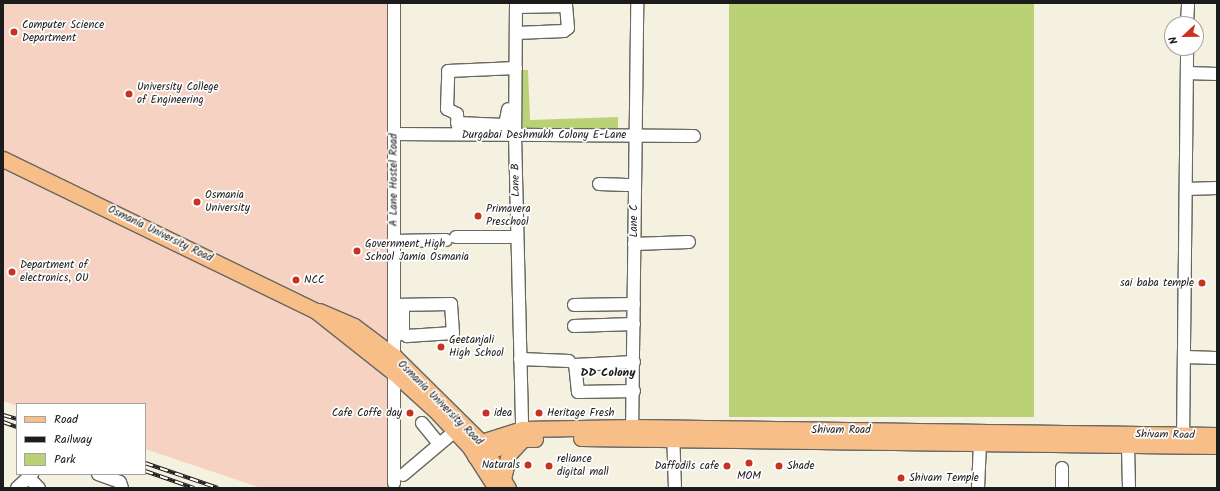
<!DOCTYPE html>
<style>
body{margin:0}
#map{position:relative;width:1220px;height:491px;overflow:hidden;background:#f4f1e1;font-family:Kalam,sans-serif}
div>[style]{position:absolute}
.built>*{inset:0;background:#f6d2c3}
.green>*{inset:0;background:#bbd175;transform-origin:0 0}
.roads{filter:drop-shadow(1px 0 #686761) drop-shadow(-1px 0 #686761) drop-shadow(0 1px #686761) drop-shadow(0 -1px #686761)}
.minor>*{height:12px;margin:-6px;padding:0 6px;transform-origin:6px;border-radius:6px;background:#fff}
.major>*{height:15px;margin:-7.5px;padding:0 7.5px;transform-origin:7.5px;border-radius:7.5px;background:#f7be88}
.rail>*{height:4px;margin-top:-2px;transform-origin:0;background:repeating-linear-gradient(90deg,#fff 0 8px,#1c1c1c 0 16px);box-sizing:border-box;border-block:1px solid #1c1c1c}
.dots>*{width:11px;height:11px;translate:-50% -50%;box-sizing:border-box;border:2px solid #fff;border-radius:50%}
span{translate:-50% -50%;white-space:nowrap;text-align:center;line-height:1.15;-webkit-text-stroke:3.5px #fff;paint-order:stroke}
.poi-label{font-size:11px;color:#1c1c1c}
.left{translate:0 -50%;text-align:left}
.right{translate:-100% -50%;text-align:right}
.street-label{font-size:11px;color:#1c1c1c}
.neighbourhood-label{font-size:12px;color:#1c1c1c;font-weight:700}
.frame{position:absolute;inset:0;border:4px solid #1c1c1c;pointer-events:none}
.legend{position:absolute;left:16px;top:403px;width:130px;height:72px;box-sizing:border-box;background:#fff;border:1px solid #a4a4a4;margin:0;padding:5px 7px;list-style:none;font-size:12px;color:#1c1c1c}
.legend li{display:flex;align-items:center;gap:8px;height:20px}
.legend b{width:20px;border:1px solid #a4a4a4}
.north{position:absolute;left:1164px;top:16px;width:40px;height:40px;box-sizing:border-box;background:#fff;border:1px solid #a4a4a4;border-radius:50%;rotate:248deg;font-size:11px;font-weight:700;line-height:16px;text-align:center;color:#1c1c1c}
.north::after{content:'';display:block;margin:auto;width:14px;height:18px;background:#c8321e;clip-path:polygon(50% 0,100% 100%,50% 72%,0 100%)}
</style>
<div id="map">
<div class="built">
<i style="clip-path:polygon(3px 3px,392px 3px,390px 488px,261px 488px,145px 449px,145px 404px,17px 406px,3px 401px)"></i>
</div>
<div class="green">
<i style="left:729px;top:3px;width:305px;height:414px"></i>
<i style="clip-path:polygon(520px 70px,528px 70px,530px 120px,618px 117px,618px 130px,520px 132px)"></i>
</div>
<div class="roads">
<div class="minor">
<i style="left:394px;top:3px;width:480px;rotate:90deg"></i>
<i style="left:516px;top:3px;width:132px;rotate:90.4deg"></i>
<i style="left:515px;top:135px;width:294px;rotate:88.6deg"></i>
<i style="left:1187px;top:24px;width:21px;rotate:-87deg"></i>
<i style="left:516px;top:33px;width:48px;rotate:-2.4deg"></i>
<i style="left:564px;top:31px;width:5px;rotate:-37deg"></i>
<i style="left:568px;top:28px;width:22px;rotate:-95deg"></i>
<i style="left:566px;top:6px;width:50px;rotate:178.9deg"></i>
<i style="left:1187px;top:73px;width:30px;rotate:2deg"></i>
<i style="left:457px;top:123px;width:48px;rotate:2.4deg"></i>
<i style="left:505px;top:125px;width:16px;rotate:-79deg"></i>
<i style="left:394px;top:134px;width:300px;rotate:0.4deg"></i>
<i style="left:459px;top:134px;width:20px;rotate:-96deg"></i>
<i style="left:457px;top:114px;width:11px;rotate:-153deg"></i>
<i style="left:447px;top:109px;width:38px;rotate:-88deg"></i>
<i style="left:448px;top:71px;width:68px;rotate:-2.5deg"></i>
<i style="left:599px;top:184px;width:35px;rotate:2deg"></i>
<i style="left:1186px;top:189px;width:31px;rotate:-2deg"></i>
<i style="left:456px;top:237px;width:61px"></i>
<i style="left:394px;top:241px;width:52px;rotate:-1.1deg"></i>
<i style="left:634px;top:244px;width:55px;rotate:-2.1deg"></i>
<i style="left:403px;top:305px;width:27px;rotate:90deg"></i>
<i style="left:574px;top:305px;width:60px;rotate:-1deg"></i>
<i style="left:574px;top:326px;width:60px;rotate:-1.9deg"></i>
<i style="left:394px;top:337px;width:10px;rotate:-29deg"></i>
<i style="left:403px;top:332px;width:6px;rotate:45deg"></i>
<i style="left:407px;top:336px;width:46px;rotate:-3.7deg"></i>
<i style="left:453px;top:333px;width:29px;rotate:-94deg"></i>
<i style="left:451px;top:304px;width:57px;rotate:179deg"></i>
<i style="left:1184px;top:357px;width:33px;rotate:2deg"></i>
<i style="left:520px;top:359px;width:49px;rotate:2.3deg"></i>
<i style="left:634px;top:391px;width:56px;rotate:179deg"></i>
<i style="left:578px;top:392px;width:27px;rotate:-96deg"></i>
<i style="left:575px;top:365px;width:59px;rotate:-2.9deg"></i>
<i style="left:422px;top:423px;width:22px;rotate:51deg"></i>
<i style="left:673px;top:431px;width:57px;rotate:88deg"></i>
<i style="left:632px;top:436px;width:433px;rotate:-89.3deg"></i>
<i style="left:1183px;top:442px;width:394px;rotate:-89.4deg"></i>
<i style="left:1128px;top:446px;width:42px;rotate:88.6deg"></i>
<i style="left:98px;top:474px;width:23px;rotate:20deg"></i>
<i style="left:120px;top:482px;width:6px;rotate:72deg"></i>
<i style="left:403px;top:475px;width:68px;rotate:-40.2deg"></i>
<i style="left:29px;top:478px;width:14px;rotate:45deg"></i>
<i style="left:17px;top:488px;width:21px;rotate:-43deg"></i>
<i style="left:978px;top:488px;width:44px;rotate:-87.4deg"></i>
<i style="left:1062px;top:488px;width:20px;rotate:-90deg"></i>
</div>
<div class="major">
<i style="left:3px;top:159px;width:348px;rotate:25.9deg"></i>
<i style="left:316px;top:311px;width:98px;rotate:38.4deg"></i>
<i style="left:393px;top:372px;width:61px;rotate:42.3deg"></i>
<i style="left:438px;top:413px;width:45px;rotate:46.8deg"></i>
<i style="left:469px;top:446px;width:50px;rotate:57.3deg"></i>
<i style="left:319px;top:311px;width:38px;rotate:23deg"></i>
<i style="left:354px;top:326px;width:50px;rotate:36.9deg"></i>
<i style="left:394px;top:356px;width:121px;rotate:44.7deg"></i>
<i style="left:480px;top:441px;width:55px;rotate:59.2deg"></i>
<i style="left:581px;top:438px;width:636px;rotate:0.72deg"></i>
<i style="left:469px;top:446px;width:56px;rotate:-17.8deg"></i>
<i style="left:522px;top:429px;width:112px;rotate:-1deg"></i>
<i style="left:634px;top:427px;width:583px;rotate:0.79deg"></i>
<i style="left:475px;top:456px;width:51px;rotate:-19.5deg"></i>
<i style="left:523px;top:439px;width:12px"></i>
<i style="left:503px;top:479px;width:26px;rotate:-77deg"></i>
<i style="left:509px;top:454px;width:21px;rotate:-47deg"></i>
</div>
</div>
<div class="rail">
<i style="left:3px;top:415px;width:15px;rotate:16deg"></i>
<i style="left:3px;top:422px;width:15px;rotate:20deg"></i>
<i style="left:145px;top:463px;width:77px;rotate:18.9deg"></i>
<i style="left:145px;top:471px;width:52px;rotate:19.1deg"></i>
</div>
<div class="dots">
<i style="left:14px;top:32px;background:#c8321e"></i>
<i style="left:129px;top:94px;background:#c8321e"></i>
<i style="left:197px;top:202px;background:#c8321e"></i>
<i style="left:478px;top:216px;background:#c8321e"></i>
<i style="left:357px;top:251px;background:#c8321e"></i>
<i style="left:12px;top:272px;background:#c8321e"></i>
<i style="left:296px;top:280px;background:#c8321e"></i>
<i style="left:1202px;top:283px;background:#c8321e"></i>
<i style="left:441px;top:347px;background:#c8321e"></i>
<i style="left:410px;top:413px;background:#c8321e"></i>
<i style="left:486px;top:413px;background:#c8321e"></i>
<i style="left:539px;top:413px;background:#c8321e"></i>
<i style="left:749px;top:463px;background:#c8321e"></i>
<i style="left:528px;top:465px;background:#c8321e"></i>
<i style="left:549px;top:466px;background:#c8321e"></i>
<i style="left:727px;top:466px;background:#c8321e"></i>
<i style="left:779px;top:466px;background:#c8321e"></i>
<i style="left:901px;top:478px;background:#c8321e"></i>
</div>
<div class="poi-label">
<span class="left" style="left:22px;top:32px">Computer Science<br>Department</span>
<span class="left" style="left:137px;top:94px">University College<br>of Engineering</span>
<span class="left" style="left:205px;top:202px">Osmania<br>University</span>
<span class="left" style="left:486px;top:216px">Primavera<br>Preschool</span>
<span class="left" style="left:365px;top:251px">Government High<br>School Jamia Osmania</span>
<span class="left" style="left:20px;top:272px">Department of<br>electronics, OU</span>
<span class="left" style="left:304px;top:280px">NCC</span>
<span class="right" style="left:1194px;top:283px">sai baba temple</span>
<span class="left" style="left:449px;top:347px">Geetanjali<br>High School</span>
<span class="right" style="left:402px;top:413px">Cafe Coffe day</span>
<span class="left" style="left:494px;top:413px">idea</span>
<span class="left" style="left:547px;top:413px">Heritage Fresh</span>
<span class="left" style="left:557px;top:466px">reliance<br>digital mall</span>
<span class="right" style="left:520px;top:465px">Naturals</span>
<span class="right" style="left:719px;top:466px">Daffodils cafe</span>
<span class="left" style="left:787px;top:466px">Shade</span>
<span style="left:749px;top:476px">MOM</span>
<span class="left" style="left:909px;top:478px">Shivam Temple</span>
</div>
<div class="street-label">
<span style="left:544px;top:135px">Durgabai Deshmukh Colony E-Lane</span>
<span style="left:394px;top:180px;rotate:-90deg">A Lane Hostel Road</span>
<span style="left:516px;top:180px;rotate:-91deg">Lane B</span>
<span style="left:634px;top:221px;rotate:-90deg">Lane C</span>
<span style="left:160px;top:234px;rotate:26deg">Osmania University Road</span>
<span style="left:440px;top:403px;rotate:45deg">Osmania University Road</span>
<span style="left:841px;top:430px">Shivam Road</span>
<span style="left:1165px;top:435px;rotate:1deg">Shivam Road</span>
</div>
<div class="neighbourhood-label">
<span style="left:608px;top:373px">DD Colony</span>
</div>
<div class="frame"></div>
<ul class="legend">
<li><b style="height:5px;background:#f7be88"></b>Road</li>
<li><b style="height:5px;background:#1c1c1c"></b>Railway</li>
<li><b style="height:11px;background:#bbd175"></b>Park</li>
</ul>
<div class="north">N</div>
</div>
